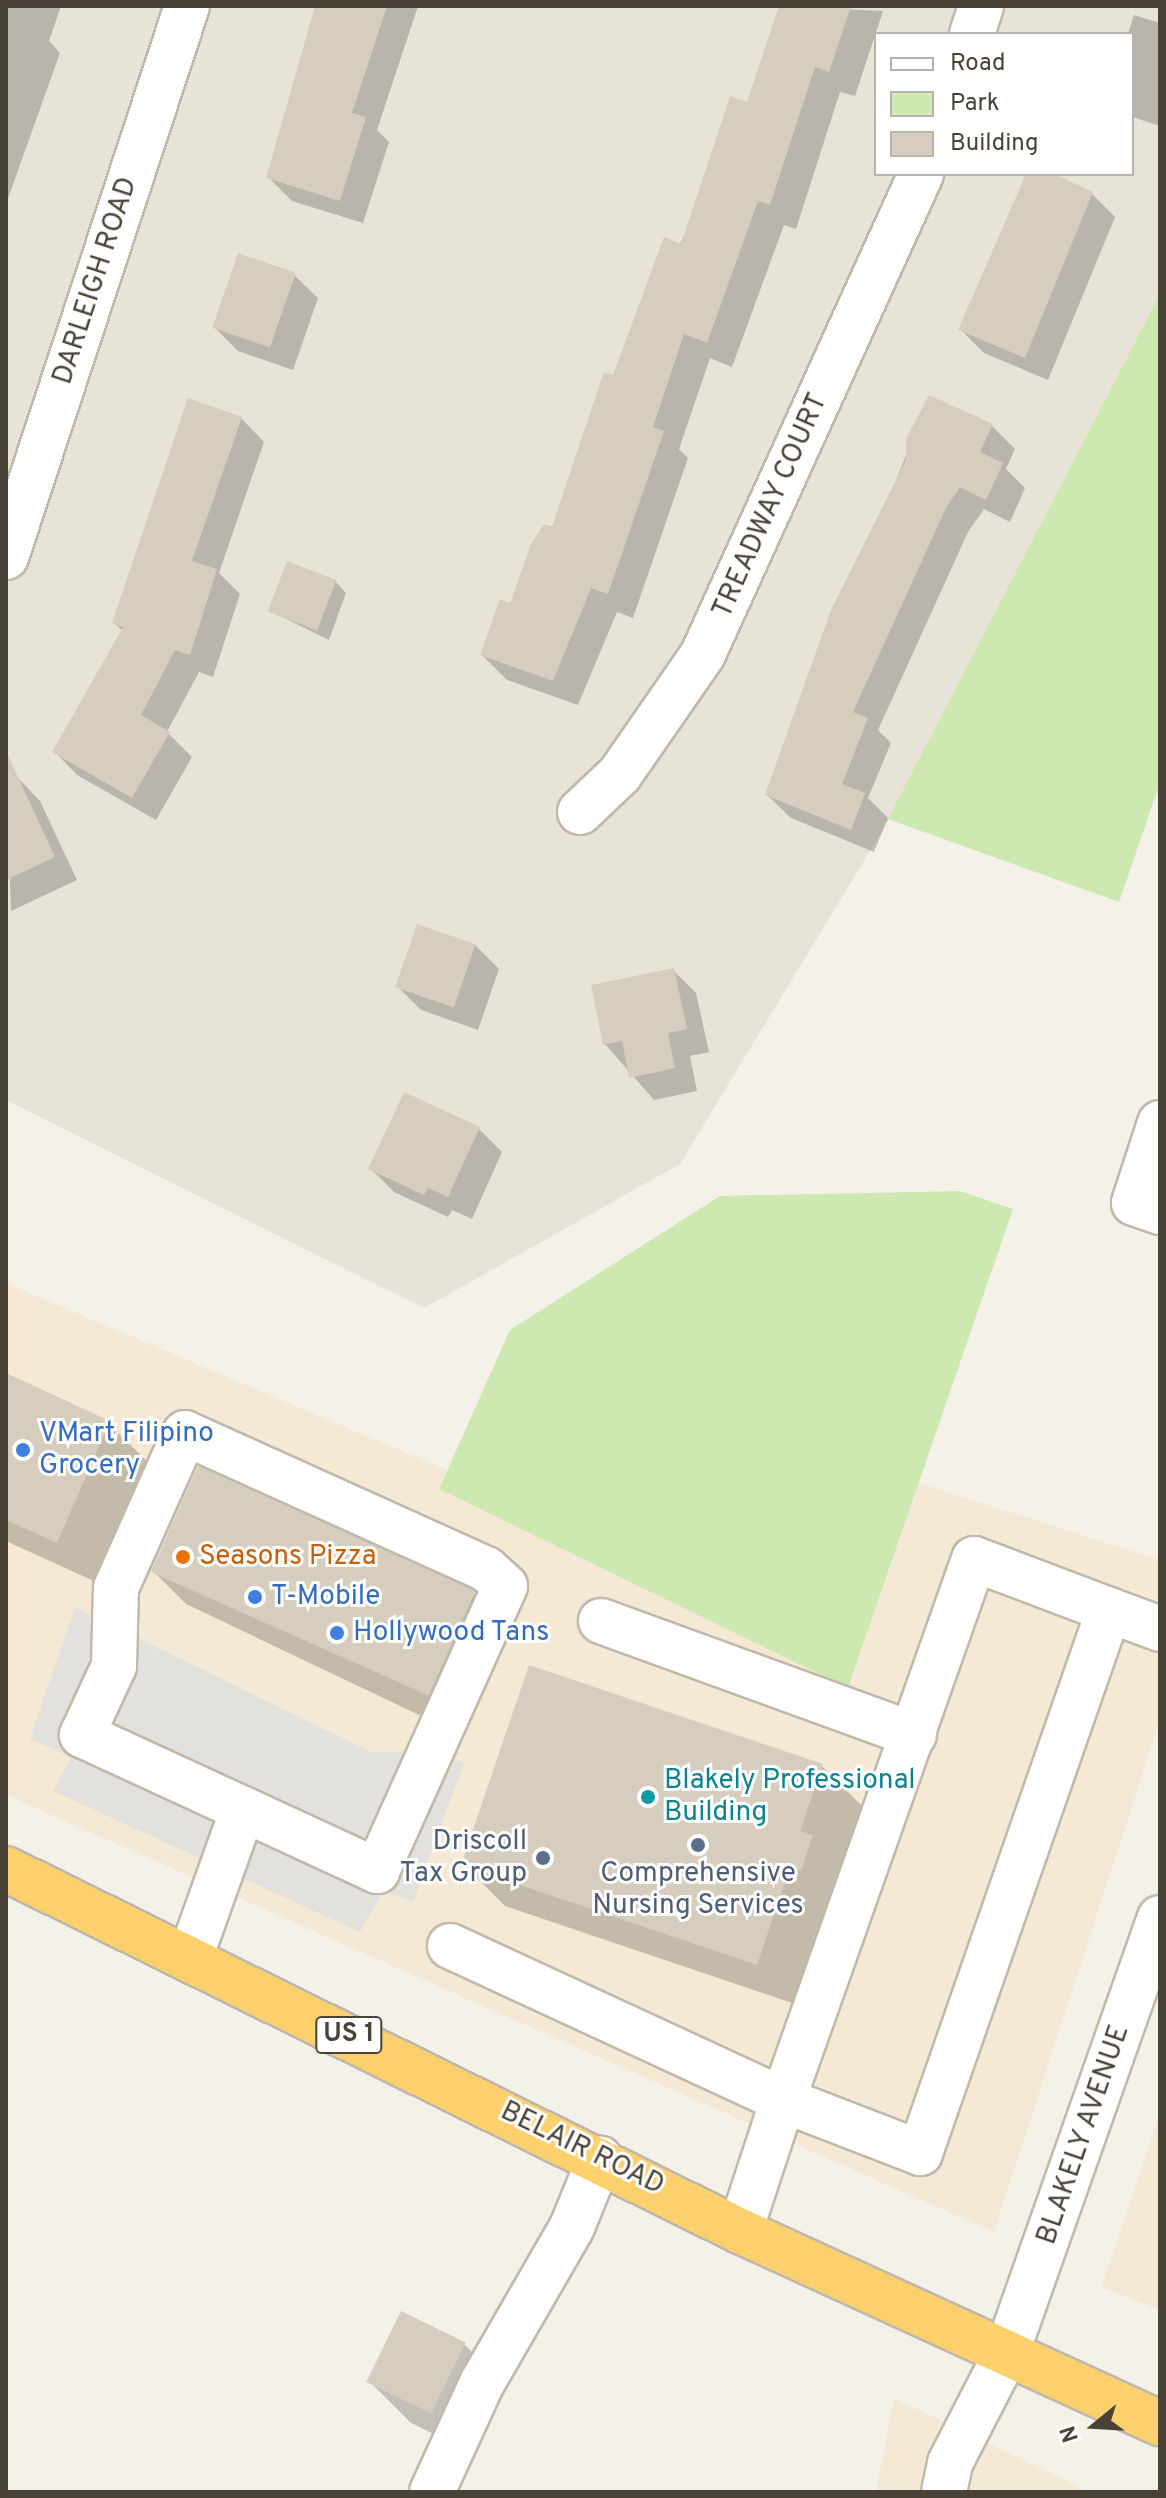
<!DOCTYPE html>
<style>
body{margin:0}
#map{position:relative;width:1166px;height:2498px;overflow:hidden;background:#f4f1e9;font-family:Overpass,sans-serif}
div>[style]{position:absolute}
.residential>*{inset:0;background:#e8e3d7}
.commercial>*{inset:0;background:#f5e9d5}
.green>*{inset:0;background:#cee8b2}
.parking>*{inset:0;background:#e3e1dd}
.shadow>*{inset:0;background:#0003}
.building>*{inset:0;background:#d6cdbe;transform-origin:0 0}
.roads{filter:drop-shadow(2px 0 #c0b9ab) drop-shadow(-2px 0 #c0b9ab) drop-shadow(0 2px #c0b9ab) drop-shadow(0 -2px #c0b9ab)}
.minor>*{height:44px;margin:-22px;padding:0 22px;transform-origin:22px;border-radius:22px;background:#fff}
.highway>*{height:44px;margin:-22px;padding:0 22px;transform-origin:22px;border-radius:22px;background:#fcd06c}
.dots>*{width:22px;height:22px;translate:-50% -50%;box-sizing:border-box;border:4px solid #fff;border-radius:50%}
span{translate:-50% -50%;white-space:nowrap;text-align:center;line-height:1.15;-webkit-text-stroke:6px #fff;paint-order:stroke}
.shield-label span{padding:2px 6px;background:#fff;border:2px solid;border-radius:6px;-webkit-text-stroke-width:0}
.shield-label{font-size:26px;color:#484237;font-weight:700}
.street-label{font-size:28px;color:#484237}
.shop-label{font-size:28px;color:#366cbe}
.left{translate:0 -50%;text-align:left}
.food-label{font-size:28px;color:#c56008}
.culture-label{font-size:28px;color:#0d838f}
.service-label{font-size:28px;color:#4e5e75}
.right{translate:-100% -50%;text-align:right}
.frame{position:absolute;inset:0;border:8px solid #484237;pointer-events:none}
.legend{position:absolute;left:874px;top:32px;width:260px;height:144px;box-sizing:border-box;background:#fff;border:2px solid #b6b3af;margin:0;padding:10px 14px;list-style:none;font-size:24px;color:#484237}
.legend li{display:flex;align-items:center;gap:16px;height:40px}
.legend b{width:40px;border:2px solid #b6b3af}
.north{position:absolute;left:1054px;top:2386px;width:80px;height:80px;-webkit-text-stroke:6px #fff;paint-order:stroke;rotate:252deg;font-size:22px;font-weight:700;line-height:32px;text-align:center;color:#484237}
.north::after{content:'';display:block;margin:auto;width:28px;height:36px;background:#484237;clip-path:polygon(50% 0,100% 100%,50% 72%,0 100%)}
</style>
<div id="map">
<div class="residential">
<i style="clip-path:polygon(evenodd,6px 6px,1160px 6px,1160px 294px,890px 818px,680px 1164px,424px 1308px,6px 1100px,6px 6px,876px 34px,1132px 34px,1132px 174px,876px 174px,876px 34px)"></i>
</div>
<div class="commercial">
<i style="clip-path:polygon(6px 1283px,447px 1470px,439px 1489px,848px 1688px,919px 1483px,1160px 1560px,1160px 1720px,994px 2232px,6px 1795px)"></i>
<i style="clip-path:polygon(1160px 2114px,1160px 2310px,1101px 2287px)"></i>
<i style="clip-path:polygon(894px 2398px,1090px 2492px,876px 2492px)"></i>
</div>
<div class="green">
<i style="clip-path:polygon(1160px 294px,1160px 783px,1119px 902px,888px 819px)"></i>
<i style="clip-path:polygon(960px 1191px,1013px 1209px,848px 1688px,439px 1489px,510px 1330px,720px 1196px)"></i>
</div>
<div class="parking">
<i style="clip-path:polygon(75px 1607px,371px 1752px,436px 1751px,464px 1763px,413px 1902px,383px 1892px,360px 1932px,53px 1791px,71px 1757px,30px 1739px)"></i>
</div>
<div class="shadow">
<i style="clip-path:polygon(6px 6px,61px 6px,49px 41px,60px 53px,6px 204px)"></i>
<i style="clip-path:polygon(317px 6px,418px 6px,377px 130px,389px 142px,363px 223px,292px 201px,268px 177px)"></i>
<i style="clip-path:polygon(781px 6px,883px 11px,855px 96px,840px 92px,796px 229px,784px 225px,732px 367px,710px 358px,679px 449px,688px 458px,633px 618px,617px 612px,578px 705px,507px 680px,482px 655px,553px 529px,614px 378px,749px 104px)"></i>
<i style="clip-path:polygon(1134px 15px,1160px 23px,1160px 126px,1132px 117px,1128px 34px)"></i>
<i style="clip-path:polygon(1029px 174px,1049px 174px,1092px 194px,1115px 217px,1048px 380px,984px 353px,961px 330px)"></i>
<i style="clip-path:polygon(294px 275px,318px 298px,293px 370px,238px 351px,215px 328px)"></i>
<i style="clip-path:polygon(930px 397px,992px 426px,1015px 449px,1006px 469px,1025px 488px,1010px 522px,984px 509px,968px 532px,878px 730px,891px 743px,868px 798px,888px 818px,874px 852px,791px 818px,767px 795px)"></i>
<i style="clip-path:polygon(241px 418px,264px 442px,219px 573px,240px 594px,213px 677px,199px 672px,167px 732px,192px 757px,156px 820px,77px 775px,54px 751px,123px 631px,114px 623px)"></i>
<i style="clip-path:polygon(335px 581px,346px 593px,329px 640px,270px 611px)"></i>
<i style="clip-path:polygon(17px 777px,40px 801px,77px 880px,11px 911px,6px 782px)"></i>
<i style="clip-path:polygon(475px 945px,499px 969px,478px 1030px,421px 1010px,398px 987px)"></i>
<i style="clip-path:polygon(673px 970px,696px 993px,709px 1052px,690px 1056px,697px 1091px,654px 1100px,605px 1044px)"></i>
<i style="clip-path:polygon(479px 1129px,502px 1152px,472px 1219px,452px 1210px,448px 1217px,394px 1192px,370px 1168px)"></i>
<i style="clip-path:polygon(6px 1375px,108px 1423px,150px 1464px,98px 1583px,6px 1541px)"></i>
<i style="clip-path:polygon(153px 1571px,474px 1594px,507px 1627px,459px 1734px,186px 1604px)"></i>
<i style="clip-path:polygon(822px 1766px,863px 1807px,798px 2005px,505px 1906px,463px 1864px)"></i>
<i style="clip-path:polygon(464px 2344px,506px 2386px,473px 2453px,411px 2423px,369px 2381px)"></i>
</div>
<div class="building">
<i style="clip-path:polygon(315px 6px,387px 6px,352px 113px,366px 117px,340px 201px,266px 178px)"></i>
<i style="clip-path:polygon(779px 6px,851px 6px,829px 72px,815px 67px,770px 205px,758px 201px,707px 343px,684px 334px,653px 427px,664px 431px,608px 594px,591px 588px,553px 681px,480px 655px,500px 599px,510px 603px,531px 544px,544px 524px,552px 526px,604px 372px,613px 375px,664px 237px,681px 244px,730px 96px,747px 102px)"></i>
<i style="clip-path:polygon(1026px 174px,1054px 174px,1093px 192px,1025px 358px,958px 330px)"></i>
<i style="left:238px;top:253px;width:61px;height:79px;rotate:19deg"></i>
<i style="clip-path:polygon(929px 395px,993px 424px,980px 452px,1003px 463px,986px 500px,960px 487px,946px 508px,853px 712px,868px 718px,842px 784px,865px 793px,851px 830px,765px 795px,831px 610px,906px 460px,906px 439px)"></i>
<i style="clip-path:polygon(188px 398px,242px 417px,192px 561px,217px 569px,190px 655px,175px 650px,141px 715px,170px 732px,132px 798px,52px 752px,123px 627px,112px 623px)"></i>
<i style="left:287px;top:561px;width:53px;height:54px;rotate:21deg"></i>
<i style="clip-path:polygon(6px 751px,55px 857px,6px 880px)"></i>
<i style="left:417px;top:924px;width:62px;height:67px;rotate:19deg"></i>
<i style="clip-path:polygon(674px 968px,687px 1029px,668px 1033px,675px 1068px,629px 1078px,622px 1041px,603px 1045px,591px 985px)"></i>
<i style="clip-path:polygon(404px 1092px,480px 1127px,448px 1197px,428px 1188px,424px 1195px,368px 1169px)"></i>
<i style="clip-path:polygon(6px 1373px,110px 1421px,57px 1543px,6px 1520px)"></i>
<i style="left:198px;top:1466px;width:304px;height:116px;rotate:24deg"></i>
<i style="clip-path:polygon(529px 1665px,823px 1764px,800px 1831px,813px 1835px,801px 1871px,790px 1867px,757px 1965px,461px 1865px)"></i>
<i style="left:401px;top:2311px;width:72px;height:79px;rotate:26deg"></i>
</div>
<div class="roads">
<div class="minor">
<i style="left:972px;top:34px;width:29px;rotate:-72deg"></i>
<i style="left:6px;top:557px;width:580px;rotate:-71.81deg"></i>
<i style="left:580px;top:812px;width:55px;rotate:-43.5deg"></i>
<i style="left:620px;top:774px;width:146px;rotate:-55.3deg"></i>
<i style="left:703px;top:654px;width:527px;rotate:-65.57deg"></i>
<i style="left:1160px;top:1123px;width:84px;rotate:108deg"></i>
<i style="left:1134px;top:1203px;width:28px;rotate:19deg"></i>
<i style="left:1109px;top:1610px;width:54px;rotate:20.4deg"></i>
<i style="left:601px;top:1621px;width:333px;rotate:20deg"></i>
<i style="left:450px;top:1946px;width:367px;rotate:24.8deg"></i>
<i style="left:783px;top:2100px;width:147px;rotate:21.1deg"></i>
<i style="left:920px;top:2153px;width:575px;rotate:-70.81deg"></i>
<i style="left:1109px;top:1610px;width:144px;rotate:-159.3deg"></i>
<i style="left:974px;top:1559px;width:574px;rotate:109.45deg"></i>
<i style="left:783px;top:2100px;width:138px;rotate:108.2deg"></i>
<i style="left:190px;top:1958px;width:158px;rotate:-70.4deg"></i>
<i style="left:243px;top:1809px;width:148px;rotate:24.8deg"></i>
<i style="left:377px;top:1871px;width:312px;rotate:-65.8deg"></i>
<i style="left:505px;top:1586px;width:25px;rotate:-138deg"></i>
<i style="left:486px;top:1569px;width:330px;rotate:-155.7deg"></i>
<i style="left:185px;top:1433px;width:170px;rotate:114deg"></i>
<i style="left:116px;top:1588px;width:78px;rotate:91.5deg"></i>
<i style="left:114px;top:1666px;width:76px;rotate:114.9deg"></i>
<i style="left:82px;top:1735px;width:177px;rotate:24.7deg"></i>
<i style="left:432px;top:2492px;width:120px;rotate:-65.4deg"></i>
<i style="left:482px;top:2383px;width:180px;rotate:-60deg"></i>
<i style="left:572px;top:2227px;width:74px;rotate:-67.9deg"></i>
<i style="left:944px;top:2492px;width:30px;rotate:-78deg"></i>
<i style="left:950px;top:2463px;width:125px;rotate:-62.8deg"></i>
<i style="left:1007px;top:2352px;width:460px;rotate:-70.6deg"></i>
</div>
<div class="highway">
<i style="left:6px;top:1869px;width:818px;rotate:26.25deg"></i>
<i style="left:740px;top:2231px;width:462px;rotate:24.6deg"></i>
</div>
</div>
<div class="dots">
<i style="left:23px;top:1450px;background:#3f7fe0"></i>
<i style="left:183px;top:1557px;background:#e8710a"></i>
<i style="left:255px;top:1597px;background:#3f7fe0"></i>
<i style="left:337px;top:1633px;background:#3f7fe0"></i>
<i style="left:648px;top:1797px;background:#0f9aa8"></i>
<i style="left:698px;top:1845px;background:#5c6f8a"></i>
<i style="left:543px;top:1858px;background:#5c6f8a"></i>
</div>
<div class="shield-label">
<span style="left:349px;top:2035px">US 1</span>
</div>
<div class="street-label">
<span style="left:96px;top:281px;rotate:-72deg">DARLEIGH ROAD</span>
<span style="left:771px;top:506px;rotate:-66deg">TREADWAY COURT</span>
<span style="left:1084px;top:2135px;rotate:-71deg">BLAKELY AVENUE</span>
<span style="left:582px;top:2149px;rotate:26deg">BELAIR ROAD</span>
</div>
<div class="shop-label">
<span class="left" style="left:39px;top:1450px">VMart Filipino<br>Grocery</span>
<span class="left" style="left:271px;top:1597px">T-Mobile</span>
<span class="left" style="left:353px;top:1633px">Hollywood Tans</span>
</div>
<div class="food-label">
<span class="left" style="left:199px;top:1557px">Seasons Pizza</span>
</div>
<div class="culture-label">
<span class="left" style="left:664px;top:1797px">Blakely Professional<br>Building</span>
</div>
<div class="service-label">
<span class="right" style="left:527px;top:1858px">Driscoll<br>Tax Group</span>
<span style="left:698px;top:1890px">Comprehensive<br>Nursing Services</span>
</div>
<div class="frame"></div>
<ul class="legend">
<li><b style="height:10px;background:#fff"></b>Road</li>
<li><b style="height:22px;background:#cee8b2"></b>Park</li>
<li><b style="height:22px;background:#d6cdbe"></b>Building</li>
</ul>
<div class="north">N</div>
</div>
